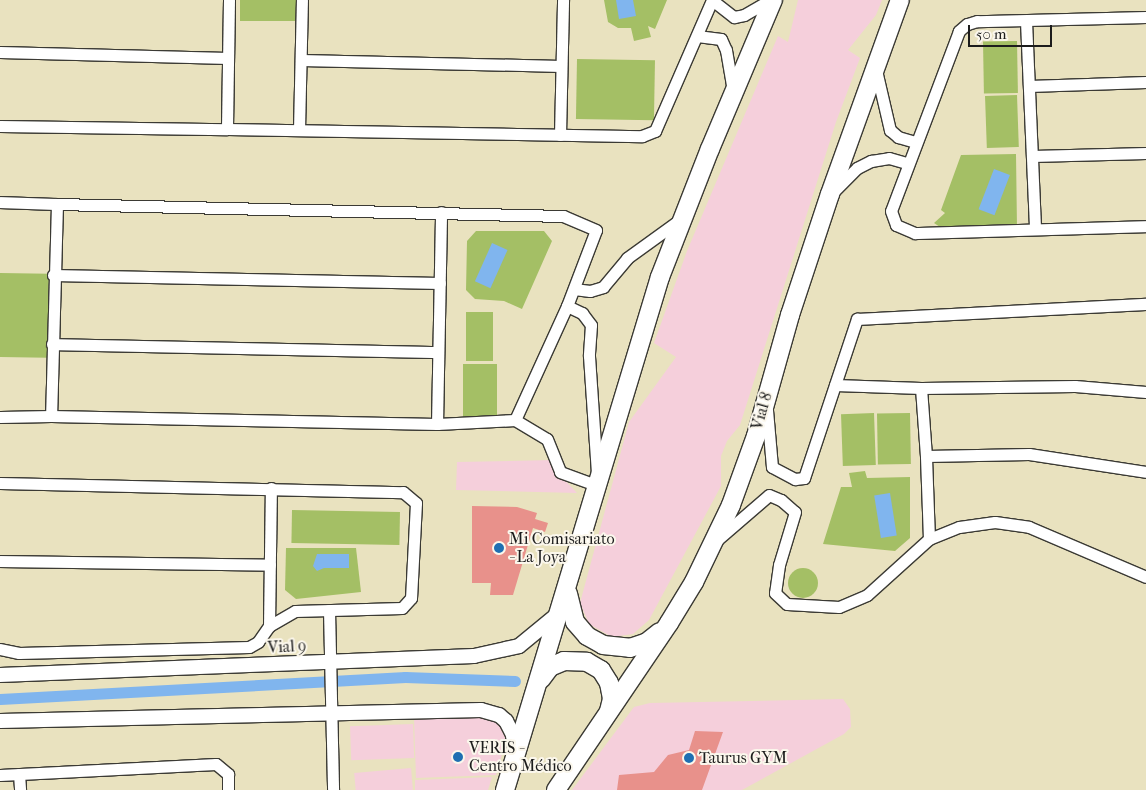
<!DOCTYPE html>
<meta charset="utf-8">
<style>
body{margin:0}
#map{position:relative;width:1146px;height:790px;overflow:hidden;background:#e9e2bf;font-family:"IM FELL French Canon",serif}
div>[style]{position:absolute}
.built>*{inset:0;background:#f5cfdb;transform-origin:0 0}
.green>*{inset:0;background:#a4bf65;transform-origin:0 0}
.round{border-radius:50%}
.water>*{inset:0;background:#80b5ee;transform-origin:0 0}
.canal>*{height:11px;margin:-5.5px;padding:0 5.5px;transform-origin:5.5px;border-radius:5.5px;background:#80b5ee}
.building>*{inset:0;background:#e8918b}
.roads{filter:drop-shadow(1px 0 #3b3a34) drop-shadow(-1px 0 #3b3a34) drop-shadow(0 1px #3b3a34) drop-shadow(0 -1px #3b3a34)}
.minor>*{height:11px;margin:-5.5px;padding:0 5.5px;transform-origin:5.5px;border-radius:5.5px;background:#fff}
.tertiary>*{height:14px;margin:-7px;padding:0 7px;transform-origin:7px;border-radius:7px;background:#fff}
.primary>*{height:18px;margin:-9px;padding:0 9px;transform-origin:9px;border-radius:9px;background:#fff}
.dots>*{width:14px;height:14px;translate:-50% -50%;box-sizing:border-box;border:2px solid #fbf7ec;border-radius:50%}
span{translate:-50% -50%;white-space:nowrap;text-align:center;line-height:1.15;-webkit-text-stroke:4px #fbf7ec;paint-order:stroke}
.street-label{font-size:16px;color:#1c1c1c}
.poi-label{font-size:16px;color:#1c1c1c}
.left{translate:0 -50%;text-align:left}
.scale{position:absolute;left:968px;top:25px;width:84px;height:22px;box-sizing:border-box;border:2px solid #1c1c1c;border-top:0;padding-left:6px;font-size:15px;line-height:18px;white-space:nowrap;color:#1c1c1c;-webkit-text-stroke:4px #fbf7ec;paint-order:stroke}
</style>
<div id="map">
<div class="built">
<i style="clip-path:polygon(798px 0,882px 0,876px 15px,848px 50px,860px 58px,836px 122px,740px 425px,727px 441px,721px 456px,721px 486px,649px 620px,633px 634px,612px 637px,589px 624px,580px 603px,629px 422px,676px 357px,654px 343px,687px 251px,778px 36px,788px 42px)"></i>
<i style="clip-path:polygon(553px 460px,557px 472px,577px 493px,456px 490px,457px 462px)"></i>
<i style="clip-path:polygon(843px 699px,850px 709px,851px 727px,844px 734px,742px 790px,572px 790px,634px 707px,650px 703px)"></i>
<i style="clip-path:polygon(490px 715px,501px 726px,506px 740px,496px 775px,416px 778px,414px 718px)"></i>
<i style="left:413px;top:724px;width:34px;height:63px;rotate:88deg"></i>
<i style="left:411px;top:768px;width:22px;height:57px;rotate:85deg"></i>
<i style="clip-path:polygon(492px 777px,488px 790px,415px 790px,415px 780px)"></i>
</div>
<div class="green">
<i style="left:240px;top:0;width:56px;height:21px"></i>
<i style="clip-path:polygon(604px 0,667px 0,655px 29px,648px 26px,651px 37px,634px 41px,631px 28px,618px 28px,608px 22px)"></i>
<i style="left:1017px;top:41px;width:52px;height:34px;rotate:89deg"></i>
<i style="left:577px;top:59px;width:78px;height:60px;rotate:1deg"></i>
<i style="left:1017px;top:95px;width:52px;height:32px;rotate:88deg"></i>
<i style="clip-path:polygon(1016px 154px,1017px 228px,946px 231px,934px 223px,945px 213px,941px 210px,961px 155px)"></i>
<i style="clip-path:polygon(476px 231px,544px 231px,552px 241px,522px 309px,504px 301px,475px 299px,466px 290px,467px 241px)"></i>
<i style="left:0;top:273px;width:49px;height:84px;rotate:1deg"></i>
<i style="left:466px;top:312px;width:27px;height:49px"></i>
<i style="left:463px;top:364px;width:34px;height:53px"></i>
<i style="left:874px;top:413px;width:52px;height:33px;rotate:88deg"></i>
<i style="left:910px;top:413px;width:51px;height:33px;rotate:89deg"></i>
<i style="clip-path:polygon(865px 471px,867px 478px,910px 477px,910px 538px,895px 551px,823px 544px,841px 487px,852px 487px,849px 473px)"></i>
<i style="left:292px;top:510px;width:108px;height:33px;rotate:1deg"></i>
<i style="clip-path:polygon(286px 548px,356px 548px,361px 592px,296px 599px,285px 590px)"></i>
<i class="round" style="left:788px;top:568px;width:30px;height:30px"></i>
</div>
<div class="water">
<i style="clip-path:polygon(616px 0,633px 0,636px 16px,619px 19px)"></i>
<i style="left:994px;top:169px;width:17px;height:43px;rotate:21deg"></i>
<i style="left:492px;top:243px;width:17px;height:42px;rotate:24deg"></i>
<i style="left:890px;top:493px;width:43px;height:16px;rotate:81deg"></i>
<i style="clip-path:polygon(317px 554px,349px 554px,349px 568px,324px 568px,317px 571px,313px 566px)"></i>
</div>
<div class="canal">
<i style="left:0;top:699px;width:406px;rotate:-3.1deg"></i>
<i style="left:405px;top:677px;width:110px;rotate:2.1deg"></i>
</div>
<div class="building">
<i style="clip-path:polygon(472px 506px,517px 507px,537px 513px,535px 519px,548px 523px,545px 532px,533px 528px,513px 595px,490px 595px,491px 583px,472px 583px)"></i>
<i style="clip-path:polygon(695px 731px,723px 732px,702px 790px,617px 790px,619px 775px,654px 772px,668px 755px,689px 750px)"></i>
</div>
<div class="roads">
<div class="minor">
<i style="left:229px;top:0;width:129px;rotate:90.9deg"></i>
<i style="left:227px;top:129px;width:415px;rotate:1deg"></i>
<i style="left:642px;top:136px;width:14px;rotate:-21deg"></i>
<i style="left:655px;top:131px;width:143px;rotate:-66.5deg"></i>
<i style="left:712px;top:0;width:28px;rotate:38deg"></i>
<i style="left:734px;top:17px;width:10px;rotate:-11deg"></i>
<i style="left:744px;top:15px;width:30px;rotate:-30deg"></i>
<i style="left:1146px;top:17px;width:169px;rotate:178.6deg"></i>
<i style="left:977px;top:21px;width:10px;rotate:163deg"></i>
<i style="left:967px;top:24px;width:11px;rotate:139deg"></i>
<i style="left:959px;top:31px;width:192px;rotate:110.7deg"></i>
<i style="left:891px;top:211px;width:15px;rotate:70deg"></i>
<i style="left:896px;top:225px;width:21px;rotate:23deg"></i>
<i style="left:915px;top:233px;width:231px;rotate:-1.7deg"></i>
<i style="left:1026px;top:21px;width:208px;rotate:87.5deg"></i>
<i style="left:697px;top:36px;width:24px;rotate:7deg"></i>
<i style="left:721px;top:39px;width:12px;rotate:66deg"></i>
<i style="left:726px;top:50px;width:42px;rotate:80.3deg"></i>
<i style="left:0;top:52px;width:228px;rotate:1.5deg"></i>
<i style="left:301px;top:60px;width:260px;rotate:1.3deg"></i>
<i style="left:876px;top:70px;width:62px;rotate:76.9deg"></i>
<i style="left:890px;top:130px;width:11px;rotate:41deg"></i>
<i style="left:898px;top:137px;width:18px;rotate:16deg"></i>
<i style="left:1029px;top:86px;width:117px;rotate:-2deg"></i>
<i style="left:0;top:126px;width:227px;rotate:0.8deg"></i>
<i style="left:299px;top:130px;width:130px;rotate:-88.7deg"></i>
<i style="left:560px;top:135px;width:135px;rotate:-88.7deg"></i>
<i style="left:1032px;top:156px;width:114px;rotate:-1.5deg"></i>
<i style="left:834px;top:191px;width:33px;rotate:-45deg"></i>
<i style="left:857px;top:168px;width:16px;rotate:-27deg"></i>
<i style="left:871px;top:161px;width:18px;rotate:-9deg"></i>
<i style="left:889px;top:158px;width:19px;rotate:16deg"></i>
<i style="left:0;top:202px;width:57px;rotate:2deg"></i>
<i style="left:57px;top:204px;width:212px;rotate:91.6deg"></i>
<i style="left:51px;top:416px;width:51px;rotate:178.9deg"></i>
<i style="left:53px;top:275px;width:387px;rotate:1.2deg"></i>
<i style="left:574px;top:289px;width:16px;rotate:7deg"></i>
<i style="left:590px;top:291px;width:14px;rotate:-17deg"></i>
<i style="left:603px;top:287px;width:38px;rotate:-50deg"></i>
<i style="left:627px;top:258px;width:67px;rotate:-35.8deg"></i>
<i style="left:567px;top:306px;width:17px;rotate:25deg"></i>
<i style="left:582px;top:313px;width:15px;rotate:53deg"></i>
<i style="left:591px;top:325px;width:31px;rotate:94deg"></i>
<i style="left:589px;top:356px;width:117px;rotate:86.1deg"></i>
<i style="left:52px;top:344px;width:386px;rotate:1.2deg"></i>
<i style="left:835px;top:385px;width:86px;rotate:2deg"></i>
<i style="left:921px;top:388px;width:68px;rotate:85.8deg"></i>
<i style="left:921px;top:388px;width:154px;rotate:-0.7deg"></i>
<i style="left:1075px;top:386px;width:71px;rotate:4.8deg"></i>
<i style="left:767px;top:410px;width:57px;rotate:85deg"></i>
<i style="left:772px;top:467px;width:26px;rotate:28deg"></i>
<i style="left:795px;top:479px;width:9px;rotate:-6deg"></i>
<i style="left:804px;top:478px;width:168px;rotate:-71.6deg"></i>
<i style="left:857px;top:319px;width:289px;rotate:-3deg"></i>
<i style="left:51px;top:416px;width:386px;rotate:1.2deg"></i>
<i style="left:437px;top:424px;width:78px;rotate:-2.9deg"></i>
<i style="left:515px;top:420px;width:125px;rotate:-65.5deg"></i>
<i style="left:567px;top:306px;width:81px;rotate:-69.1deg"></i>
<i style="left:596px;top:230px;width:36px;rotate:-157deg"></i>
<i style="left:563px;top:216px;width:506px;rotate:-178.64deg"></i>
<i style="left:515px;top:420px;width:37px;rotate:31deg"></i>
<i style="left:547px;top:439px;width:35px;rotate:68deg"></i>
<i style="left:560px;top:472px;width:37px;rotate:20deg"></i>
<i style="left:437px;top:424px;width:212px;rotate:-88.9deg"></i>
<i style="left:0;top:483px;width:403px;rotate:1.3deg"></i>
<i style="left:403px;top:492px;width:17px;rotate:40deg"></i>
<i style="left:416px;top:503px;width:95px;rotate:93deg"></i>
<i style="left:411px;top:598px;width:13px;rotate:132deg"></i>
<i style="left:402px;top:608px;width:107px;rotate:178.4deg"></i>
<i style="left:295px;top:611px;width:30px;rotate:150deg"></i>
<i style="left:269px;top:626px;width:19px;rotate:125deg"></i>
<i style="left:258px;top:642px;width:10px;rotate:151deg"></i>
<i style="left:249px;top:647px;width:230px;rotate:178.5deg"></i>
<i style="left:19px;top:653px;width:19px;rotate:-168deg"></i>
<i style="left:718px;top:539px;width:67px;rotate:-40.8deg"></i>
<i style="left:769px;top:495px;width:13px;rotate:23deg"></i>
<i style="left:781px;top:500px;width:18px;rotate:41deg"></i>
<i style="left:795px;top:512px;width:55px;rotate:106.8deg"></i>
<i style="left:779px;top:565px;width:28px;rotate:98deg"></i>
<i style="left:775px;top:593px;width:16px;rotate:43deg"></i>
<i style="left:787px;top:604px;width:52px;rotate:3.3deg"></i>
<i style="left:839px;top:607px;width:30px;rotate:-23deg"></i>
<i style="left:867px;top:595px;width:84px;rotate:-42.1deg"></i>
<i style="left:929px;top:539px;width:32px;rotate:-22deg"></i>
<i style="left:959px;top:527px;width:36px;rotate:-8deg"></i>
<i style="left:995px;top:522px;width:34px;rotate:8deg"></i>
<i style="left:1029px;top:527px;width:127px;rotate:23.1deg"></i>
<i style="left:929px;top:539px;width:83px;rotate:-92.1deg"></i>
<i style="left:926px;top:456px;width:103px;rotate:-1.1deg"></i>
<i style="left:1029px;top:454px;width:118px;rotate:8.7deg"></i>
<i style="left:0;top:561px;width:270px;rotate:0.8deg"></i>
<i style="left:329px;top:610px;width:180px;rotate:88.7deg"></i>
<i style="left:269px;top:626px;width:138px;rotate:-89.2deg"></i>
<i style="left:19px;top:774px;width:16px;rotate:86deg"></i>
<i style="left:0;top:775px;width:216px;rotate:-2.9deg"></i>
<i style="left:216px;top:764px;width:16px;rotate:40deg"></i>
<i style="left:228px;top:774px;width:16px;rotate:90deg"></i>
</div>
<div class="tertiary">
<i style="left:0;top:675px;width:474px;rotate:-2.3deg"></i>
<i style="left:474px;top:656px;width:46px;rotate:-12.5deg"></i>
<i style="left:519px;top:646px;width:50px;rotate:-39.4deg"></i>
<i style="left:0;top:721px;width:481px;rotate:-1.3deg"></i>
<i style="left:481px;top:710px;width:19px;rotate:16deg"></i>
<i style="left:499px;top:715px;width:9px;rotate:41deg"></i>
<i style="left:506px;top:721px;width:16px;rotate:63deg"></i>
<i style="left:513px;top:735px;width:17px;rotate:83deg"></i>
</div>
<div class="primary">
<i style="left:568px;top:594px;width:29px;rotate:76deg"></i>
<i style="left:575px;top:622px;width:18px;rotate:49deg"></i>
<i style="left:587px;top:636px;width:18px;rotate:29deg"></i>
<i style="left:603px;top:645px;width:27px;rotate:6deg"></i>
<i style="left:630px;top:648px;width:18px;rotate:-19deg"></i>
<i style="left:647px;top:642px;width:16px;rotate:-38deg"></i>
<i style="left:541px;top:679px;width:15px;rotate:-53deg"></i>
<i style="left:550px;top:667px;width:15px;rotate:-23deg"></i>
<i style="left:564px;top:661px;width:23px;rotate:2deg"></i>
<i style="left:587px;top:662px;width:16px;rotate:30deg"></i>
<i style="left:601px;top:670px;width:15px;rotate:58deg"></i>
<i style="left:609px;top:683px;width:16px;rotate:79deg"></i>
<i style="left:612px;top:699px;width:12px;rotate:104deg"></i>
<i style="left:505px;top:790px;width:536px;rotate:-73.19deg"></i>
<i style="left:660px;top:277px;width:137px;rotate:-68.7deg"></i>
<i style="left:710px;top:149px;width:162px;rotate:-67.1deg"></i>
<i style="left:556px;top:790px;width:202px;rotate:-55.9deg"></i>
<i style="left:669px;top:623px;width:48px;rotate:-58.6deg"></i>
<i style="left:694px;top:582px;width:85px;rotate:-64.3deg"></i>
<i style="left:731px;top:505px;width:73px;rotate:-70.1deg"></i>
<i style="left:756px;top:436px;width:126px;rotate:-74.3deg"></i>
<i style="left:790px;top:315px;width:127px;rotate:-71.7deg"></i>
<i style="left:830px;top:194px;width:206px;rotate:-70.2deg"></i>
</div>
</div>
<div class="dots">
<i style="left:499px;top:548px;background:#1f6fb2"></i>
<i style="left:458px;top:757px;background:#1f6fb2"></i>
<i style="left:689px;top:758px;background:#1f6fb2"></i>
</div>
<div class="street-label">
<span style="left:762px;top:411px;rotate:-74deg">Vial 8</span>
<span style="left:287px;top:647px;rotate:-3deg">Vial 9</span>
</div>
<div class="poi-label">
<span class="left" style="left:509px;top:548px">Mi Comisariato<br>- La Joya</span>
<span class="left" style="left:469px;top:757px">VERIS -<br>Centro Médico</span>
<span class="left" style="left:699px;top:758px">Taurus GYM</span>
</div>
<div class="scale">50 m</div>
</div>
